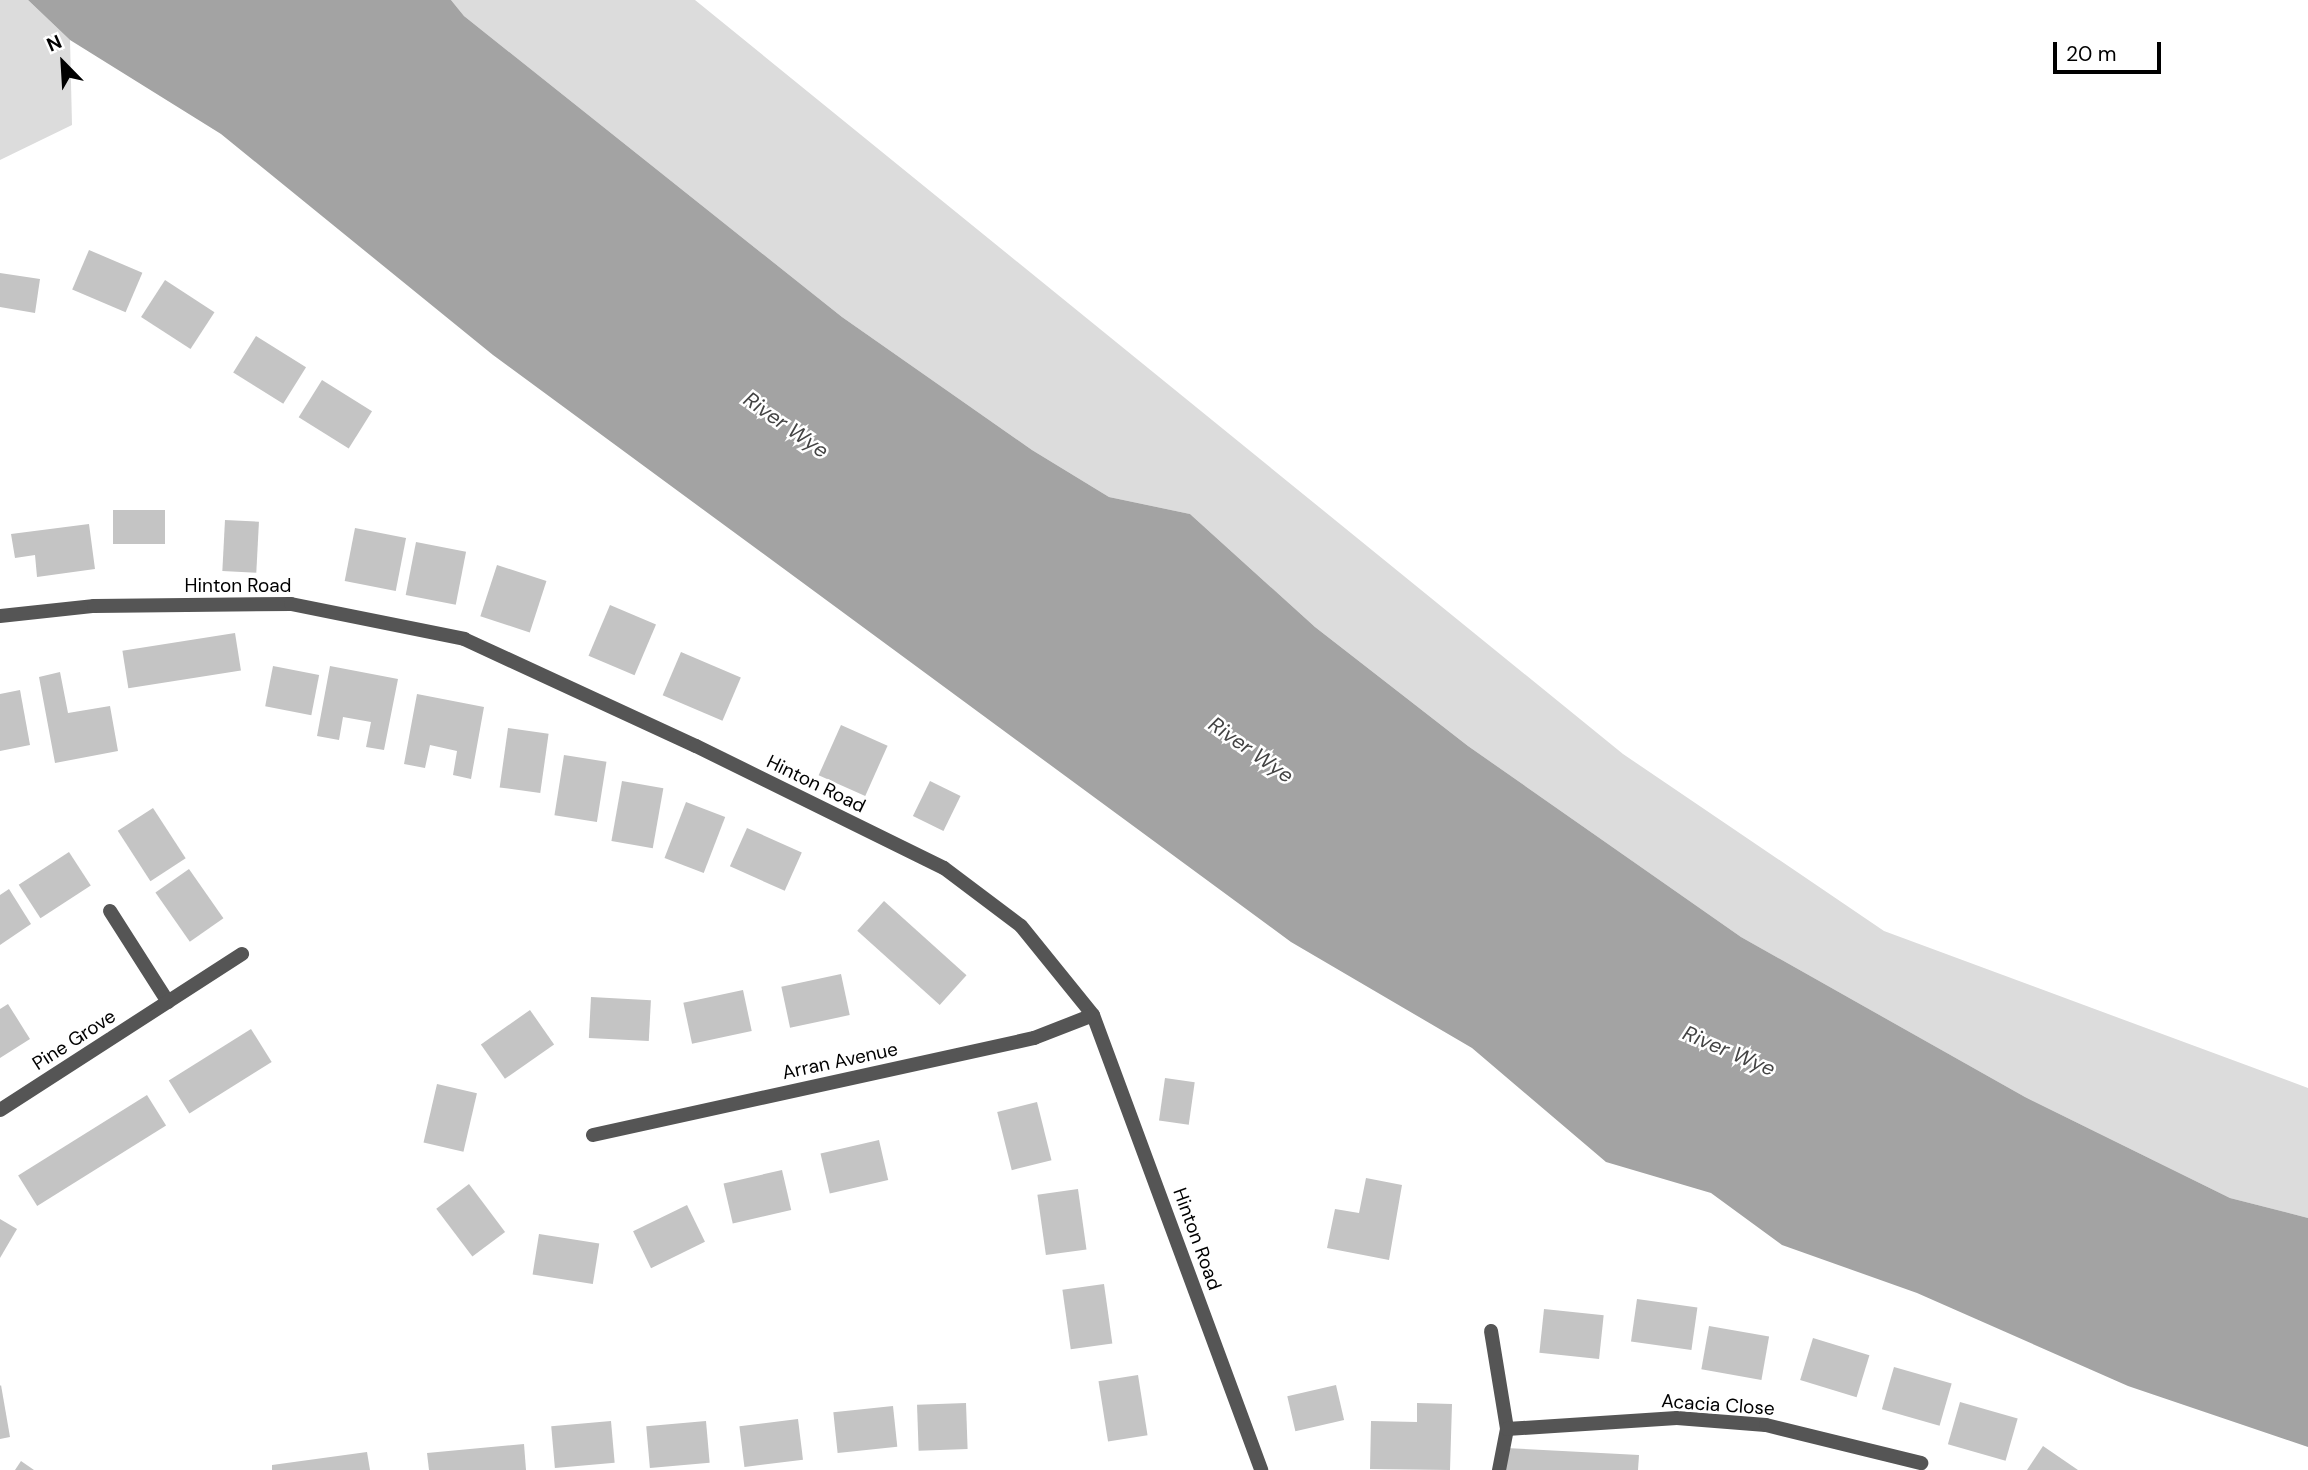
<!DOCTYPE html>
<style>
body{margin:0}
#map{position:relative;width:2308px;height:1470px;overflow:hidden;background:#fff;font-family:"DM Sans",sans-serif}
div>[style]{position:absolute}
.green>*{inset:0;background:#dcdcdc}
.water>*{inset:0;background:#a3a3a3}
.building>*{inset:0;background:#c4c4c4;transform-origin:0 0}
.street>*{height:14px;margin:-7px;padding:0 7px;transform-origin:7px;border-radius:7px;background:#555}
span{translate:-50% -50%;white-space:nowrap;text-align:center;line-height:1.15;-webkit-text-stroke:5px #fff;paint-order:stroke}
.street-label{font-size:19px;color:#000}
.water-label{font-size:21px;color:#444;font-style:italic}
.north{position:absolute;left:28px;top:28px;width:70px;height:70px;-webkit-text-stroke:5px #fff;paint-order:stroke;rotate:336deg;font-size:19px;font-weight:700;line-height:28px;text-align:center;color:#000}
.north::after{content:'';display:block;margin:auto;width:24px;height:32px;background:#000;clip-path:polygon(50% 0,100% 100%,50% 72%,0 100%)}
.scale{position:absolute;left:2053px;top:42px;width:108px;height:32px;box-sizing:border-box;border:4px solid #000;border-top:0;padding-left:9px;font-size:21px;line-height:24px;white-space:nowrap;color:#000;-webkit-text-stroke:5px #fff;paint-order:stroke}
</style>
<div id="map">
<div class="green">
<i style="clip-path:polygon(0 0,28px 0,70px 40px,72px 125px,0 160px)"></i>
<i style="clip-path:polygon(451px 0,695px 0,1623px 754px,1884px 931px,2308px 1088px,2308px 1218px,2230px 1198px,2025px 1097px,1741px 937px,1468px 746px,1315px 627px,1190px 514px,1109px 497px,1032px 450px,842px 317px,464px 16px)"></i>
</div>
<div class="water">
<i style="clip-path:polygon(28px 0,451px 0,464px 16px,842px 317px,1032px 450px,1109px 497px,1190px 514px,1315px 627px,1468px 746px,1741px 937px,2025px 1097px,2230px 1198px,2308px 1218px,2308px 1447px,2128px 1386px,1917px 1293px,1782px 1245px,1711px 1193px,1606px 1162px,1472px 1048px,1291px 942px,493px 355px,221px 134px,70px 40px)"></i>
</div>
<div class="building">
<i style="left:89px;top:250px;width:58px;height:43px;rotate:23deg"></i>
<i style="clip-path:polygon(0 273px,40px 279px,35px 313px,0 307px)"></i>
<i style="left:165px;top:280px;width:59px;height:44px;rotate:33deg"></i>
<i style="left:256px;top:336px;width:59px;height:43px;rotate:32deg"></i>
<i style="left:322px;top:380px;width:59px;height:44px;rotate:32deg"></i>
<i style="left:165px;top:510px;width:34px;height:52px;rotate:90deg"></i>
<i style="left:225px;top:520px;width:34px;height:51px;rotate:3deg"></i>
<i style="clip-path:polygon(89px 524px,95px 569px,37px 577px,35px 555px,15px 558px,11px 534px)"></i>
<i style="left:355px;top:528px;width:52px;height:54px;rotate:11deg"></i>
<i style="left:416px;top:542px;width:51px;height:54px;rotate:11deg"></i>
<i style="left:497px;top:565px;width:52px;height:54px;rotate:18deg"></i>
<i style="left:610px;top:605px;width:50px;height:55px;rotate:23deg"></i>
<i style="left:235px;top:633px;width:38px;height:114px;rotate:81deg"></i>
<i style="left:681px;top:652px;width:65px;height:47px;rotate:23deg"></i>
<i style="left:273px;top:666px;width:47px;height:41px;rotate:11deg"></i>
<i style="clip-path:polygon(330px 666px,398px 679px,384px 750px,366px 747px,371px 722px,343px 717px,339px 740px,317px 736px)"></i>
<i style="clip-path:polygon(60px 672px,68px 713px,110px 706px,118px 751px,55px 763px,39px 677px)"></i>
<i style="clip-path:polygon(20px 690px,30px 745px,0 751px,0 694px)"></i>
<i style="clip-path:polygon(417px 694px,484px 707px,471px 779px,453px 775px,457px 751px,430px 745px,425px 768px,404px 764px)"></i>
<i style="left:841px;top:725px;width:51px;height:55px;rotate:24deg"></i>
<i style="left:508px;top:728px;width:41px;height:60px;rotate:8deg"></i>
<i style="left:564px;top:755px;width:43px;height:61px;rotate:9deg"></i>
<i style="left:622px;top:781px;width:42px;height:61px;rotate:10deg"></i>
<i style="left:930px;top:781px;width:34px;height:39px;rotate:26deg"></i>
<i style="left:686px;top:802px;width:42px;height:60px;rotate:21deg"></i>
<i style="left:153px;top:808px;width:60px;height:42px;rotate:57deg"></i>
<i style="left:747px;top:828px;width:60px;height:42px;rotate:24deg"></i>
<i style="left:69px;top:852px;width:40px;height:60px;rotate:57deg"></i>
<i style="left:189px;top:869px;width:60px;height:41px;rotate:55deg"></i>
<i style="clip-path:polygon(9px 889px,31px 924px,0 945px,0 895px)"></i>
<i style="left:884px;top:901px;width:111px;height:40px;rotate:42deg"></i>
<i style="left:841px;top:974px;width:42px;height:61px;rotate:78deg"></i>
<i style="left:743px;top:990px;width:42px;height:61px;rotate:78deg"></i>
<i style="left:591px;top:997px;width:60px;height:41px;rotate:3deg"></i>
<i style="clip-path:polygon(8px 1004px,30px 1039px,0 1058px,0 1009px)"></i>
<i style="left:530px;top:1010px;width:42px;height:60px;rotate:55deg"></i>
<i style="left:251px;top:1029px;width:39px;height:97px;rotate:58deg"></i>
<i style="left:1165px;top:1078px;width:30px;height:43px;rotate:8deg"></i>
<i style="left:437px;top:1084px;width:41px;height:60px;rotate:13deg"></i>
<i style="left:147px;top:1095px;width:36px;height:152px;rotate:58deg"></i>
<i style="left:1037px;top:1102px;width:60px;height:41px;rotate:76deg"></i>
<i style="left:879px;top:1140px;width:41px;height:60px;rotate:77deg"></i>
<i style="left:782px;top:1170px;width:41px;height:60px;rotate:77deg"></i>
<i style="clip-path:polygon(1366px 1178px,1402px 1185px,1389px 1260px,1327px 1248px,1335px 1209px,1359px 1213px)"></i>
<i style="left:469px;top:1184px;width:60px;height:41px;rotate:53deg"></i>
<i style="left:1078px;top:1189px;width:61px;height:41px;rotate:82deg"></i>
<i style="left:687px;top:1205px;width:41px;height:60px;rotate:64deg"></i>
<i style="clip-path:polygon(0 1219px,17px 1229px,0 1258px)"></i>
<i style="left:539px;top:1234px;width:61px;height:41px;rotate:9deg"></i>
<i style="left:1104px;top:1284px;width:60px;height:42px;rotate:82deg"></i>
<i style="left:1637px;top:1299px;width:61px;height:43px;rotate:8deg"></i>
<i style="left:1544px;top:1309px;width:60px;height:44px;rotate:6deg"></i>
<i style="left:1709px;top:1326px;width:61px;height:44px;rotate:10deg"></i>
<i style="left:1813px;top:1338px;width:59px;height:44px;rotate:17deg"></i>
<i style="left:1894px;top:1367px;width:60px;height:44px;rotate:16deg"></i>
<i style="left:1138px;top:1375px;width:61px;height:40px;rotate:81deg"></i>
<i style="clip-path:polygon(1px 1385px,10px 1437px,0 1439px,0 1386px)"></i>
<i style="left:1336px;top:1385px;width:36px;height:50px;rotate:77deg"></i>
<i style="left:1960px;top:1402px;width:60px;height:44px;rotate:16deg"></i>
<i style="left:966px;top:1403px;width:46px;height:49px;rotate:88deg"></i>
<i style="clip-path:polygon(1417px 1403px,1452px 1404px,1450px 1470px,1370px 1469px,1371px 1421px,1417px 1422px)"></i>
<i style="left:893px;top:1406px;width:41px;height:60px;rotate:84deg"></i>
<i style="left:798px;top:1419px;width:41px;height:59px;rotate:83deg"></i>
<i style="left:611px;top:1421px;width:42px;height:60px;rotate:85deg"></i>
<i style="left:706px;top:1421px;width:42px;height:60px;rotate:85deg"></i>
<i style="clip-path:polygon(524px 1444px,526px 1470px,429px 1470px,427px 1453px)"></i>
<i style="clip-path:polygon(2043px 1446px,2078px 1470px,2027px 1470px)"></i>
<i style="clip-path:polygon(1506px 1448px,1639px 1455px,1638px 1470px,1505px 1470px)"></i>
<i style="clip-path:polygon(367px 1452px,370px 1470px,272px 1470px,272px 1465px)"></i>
<i style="clip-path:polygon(21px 1461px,34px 1470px,15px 1470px)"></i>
</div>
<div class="street">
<i style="left:0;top:616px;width:95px;rotate:-6.1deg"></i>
<i style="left:94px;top:606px;width:197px;rotate:-0.6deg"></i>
<i style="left:291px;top:604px;width:177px;rotate:11.4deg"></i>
<i style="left:464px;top:639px;width:255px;rotate:24.8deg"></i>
<i style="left:696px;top:746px;width:276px;rotate:26.2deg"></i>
<i style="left:944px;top:868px;width:96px;rotate:37deg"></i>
<i style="left:1021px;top:926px;width:114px;rotate:51deg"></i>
<i style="left:1093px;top:1015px;width:485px;rotate:69.7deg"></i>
<i style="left:110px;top:911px;width:108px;rotate:57.5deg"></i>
<i style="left:0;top:1110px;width:288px;rotate:-32.8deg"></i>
<i style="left:593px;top:1135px;width:452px;rotate:-12.4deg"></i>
<i style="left:1034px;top:1038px;width:63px;rotate:-21.3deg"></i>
<i style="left:1491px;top:1331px;width:99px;rotate:80.7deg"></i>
<i style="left:1507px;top:1429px;width:42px;rotate:101deg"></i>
<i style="left:1507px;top:1429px;width:170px;rotate:-3.7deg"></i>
<i style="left:1677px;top:1418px;width:89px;rotate:4.5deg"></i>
<i style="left:1766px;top:1425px;width:160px;rotate:13.8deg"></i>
</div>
<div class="street-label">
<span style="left:238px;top:586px">Hinton Road</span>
<span style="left:816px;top:784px;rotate:26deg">Hinton Road</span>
<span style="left:74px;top:1040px;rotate:-33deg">Pine Grove</span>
<span style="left:840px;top:1061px;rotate:-12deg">Arran Avenue</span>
<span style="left:1197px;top:1239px;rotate:70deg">Hinton Road</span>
<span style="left:1718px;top:1405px;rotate:4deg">Acacia Close</span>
</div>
<div class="water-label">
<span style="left:786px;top:425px;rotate:35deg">River Wye</span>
<span style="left:1251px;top:750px;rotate:35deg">River Wye</span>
<span style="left:1729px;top:1051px;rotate:23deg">River Wye</span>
</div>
<div class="north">N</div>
<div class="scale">20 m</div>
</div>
